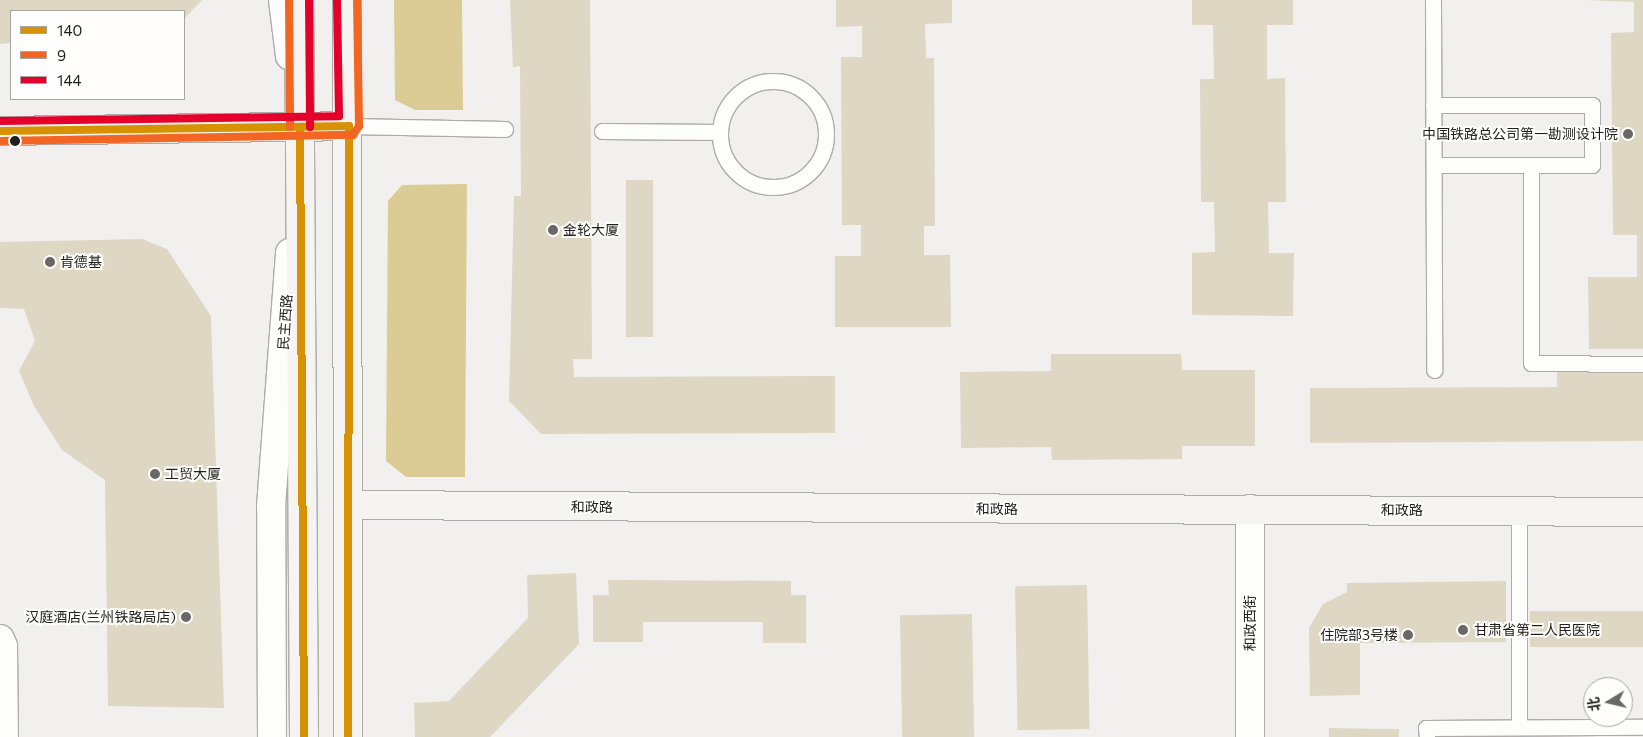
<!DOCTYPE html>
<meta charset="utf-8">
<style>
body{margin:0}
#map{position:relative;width:1643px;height:737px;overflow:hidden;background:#f1f0ee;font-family:Commissioner,"Noto Sans SC",sans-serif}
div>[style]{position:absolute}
.forest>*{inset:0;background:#dbcc95}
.building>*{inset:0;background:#ddd7c4;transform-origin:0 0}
.roads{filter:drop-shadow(1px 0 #adacab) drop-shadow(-1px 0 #adacab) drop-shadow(0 1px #adacab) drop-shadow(0 -1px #adacab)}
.lane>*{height:15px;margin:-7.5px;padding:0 7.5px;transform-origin:7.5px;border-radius:7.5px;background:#fdfdfc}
.lane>.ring{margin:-7.5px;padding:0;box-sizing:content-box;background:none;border:15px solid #fdfdfc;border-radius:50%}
.street>*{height:28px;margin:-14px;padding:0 14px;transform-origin:14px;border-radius:14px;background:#fdfdfc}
.secondary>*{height:28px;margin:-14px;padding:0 14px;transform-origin:14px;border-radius:14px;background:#f5f4f0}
.bus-1>*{height:8px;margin:-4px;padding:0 4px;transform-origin:4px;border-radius:4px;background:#d79204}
.bus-2>*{height:8px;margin:-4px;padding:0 4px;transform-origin:4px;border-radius:4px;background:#f26522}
.bus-3>*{height:8px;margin:-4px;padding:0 4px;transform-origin:4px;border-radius:4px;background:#e4002b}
.dots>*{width:14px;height:14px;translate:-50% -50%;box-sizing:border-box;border:2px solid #fffefc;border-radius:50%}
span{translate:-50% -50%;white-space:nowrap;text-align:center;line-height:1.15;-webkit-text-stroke:4px #fffefc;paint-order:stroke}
.poi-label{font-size:14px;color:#201f1e}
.right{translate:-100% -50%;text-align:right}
.left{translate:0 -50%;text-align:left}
.street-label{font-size:14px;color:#201f1e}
.legend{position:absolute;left:10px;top:10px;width:175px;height:90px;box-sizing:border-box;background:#fffefc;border:1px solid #a6a5a3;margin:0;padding:6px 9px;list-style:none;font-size:15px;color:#201f1e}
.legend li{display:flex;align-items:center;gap:10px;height:25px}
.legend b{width:25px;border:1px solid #a6a5a3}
.north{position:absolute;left:1583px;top:677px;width:50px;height:50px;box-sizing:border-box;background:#fffefc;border:1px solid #a6a5a3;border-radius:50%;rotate:261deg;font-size:14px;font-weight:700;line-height:20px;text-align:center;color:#201f1e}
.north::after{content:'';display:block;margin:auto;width:18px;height:22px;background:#696867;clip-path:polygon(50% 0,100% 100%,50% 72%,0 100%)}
</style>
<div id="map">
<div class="forest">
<i style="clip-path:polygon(394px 0,462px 0,463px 110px,415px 110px,395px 100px)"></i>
<i style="clip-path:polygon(467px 184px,465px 477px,406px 477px,386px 461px,388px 201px,402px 185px)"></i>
</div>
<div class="building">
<i style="clip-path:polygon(0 0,202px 0,184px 19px,184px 11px,11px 11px,11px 43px,0 44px)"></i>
<i style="clip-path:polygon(510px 0,590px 0,592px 359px,573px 359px,574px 377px,835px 376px,835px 433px,541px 434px,509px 401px,514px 196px,521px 196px,520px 66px,513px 67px)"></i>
<i style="clip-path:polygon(836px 0,952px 0,952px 23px,925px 24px,926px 58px,934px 58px,935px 226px,924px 226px,924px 255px,950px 255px,951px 327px,835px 327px,835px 256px,861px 256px,861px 225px,842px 225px,841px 57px,862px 57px,862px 26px,836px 27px)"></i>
<i style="clip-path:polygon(1192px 0,1293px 0,1293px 25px,1267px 25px,1267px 79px,1285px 78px,1286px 202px,1268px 202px,1269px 253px,1294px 253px,1293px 316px,1192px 315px,1192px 253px,1215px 252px,1214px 202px,1201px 202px,1200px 79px,1214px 79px,1213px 25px,1192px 25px)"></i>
<i style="clip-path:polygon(1584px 0,1643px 0,1643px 349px,1589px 349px,1588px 277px,1637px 277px,1637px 235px,1613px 235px,1611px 33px,1634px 32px,1634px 2px)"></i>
<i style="left:626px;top:180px;width:27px;height:157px"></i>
<i style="clip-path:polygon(142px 239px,167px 249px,211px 316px,224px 708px,108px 706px,105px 480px,62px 450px,34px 406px,19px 371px,35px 341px,24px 309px,0 308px,0 242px)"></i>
<i style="clip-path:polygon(1051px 354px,1181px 354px,1182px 370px,1255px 370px,1255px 446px,1182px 446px,1182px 459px,1052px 460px,1051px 447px,961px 448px,960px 372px,1051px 371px)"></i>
<i style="clip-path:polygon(1557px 370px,1643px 370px,1643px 441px,1310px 443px,1310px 388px,1557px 387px)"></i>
<i style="clip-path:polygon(576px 573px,579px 644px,490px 737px,415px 737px,414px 703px,449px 701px,528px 618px,527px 575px)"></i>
<i style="clip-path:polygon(608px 580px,791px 581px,791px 595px,806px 595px,806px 643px,763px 643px,763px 622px,643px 622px,643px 642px,593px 642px,593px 595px,609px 595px)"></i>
<i style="clip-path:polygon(1506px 581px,1506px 642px,1360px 643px,1360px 695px,1310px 696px,1309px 628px,1323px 604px,1347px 592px,1347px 583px)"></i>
<i style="left:1087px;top:585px;width:144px;height:72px;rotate:89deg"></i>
<i style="left:1643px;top:611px;width:36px;height:113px;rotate:90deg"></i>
<i style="left:972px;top:614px;width:123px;height:72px;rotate:89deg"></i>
<i style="left:1329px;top:728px;width:70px;height:9px;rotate:1deg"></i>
</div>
<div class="roads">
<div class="lane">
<i style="left:1433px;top:0;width:370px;rotate:89.8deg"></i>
<i class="ring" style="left:720px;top:81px;width:91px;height:91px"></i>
<i style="left:1433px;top:105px;width:159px"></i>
<i style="left:1592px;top:105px;width:60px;rotate:90deg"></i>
<i style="left:1592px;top:165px;width:61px;rotate:180deg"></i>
<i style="left:349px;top:126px;width:156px;rotate:1.1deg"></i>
<i style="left:602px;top:131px;width:117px;rotate:0.5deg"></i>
<i style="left:1434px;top:165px;width:97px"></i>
<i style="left:1531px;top:165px;width:198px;rotate:90deg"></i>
<i style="left:1531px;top:363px;width:112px;rotate:0.5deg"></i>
<i style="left:1519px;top:510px;width:217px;rotate:90deg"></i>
<i style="left:1427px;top:737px;width:9px;rotate:-96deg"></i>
<i style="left:1426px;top:728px;width:217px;rotate:-0.3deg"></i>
</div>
<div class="street">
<i style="left:283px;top:0;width:56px;rotate:82.9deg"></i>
<i style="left:1250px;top:509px;width:228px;rotate:90deg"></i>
<i style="left:0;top:639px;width:8px;rotate:67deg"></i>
<i style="left:3px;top:646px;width:91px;rotate:89.4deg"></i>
<i style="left:272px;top:737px;width:231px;rotate:-90.2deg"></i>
<i style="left:271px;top:506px;width:254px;rotate:-85.7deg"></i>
</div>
<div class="secondary">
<i style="left:299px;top:0;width:737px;rotate:89.61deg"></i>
<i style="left:347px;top:0;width:737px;rotate:89.92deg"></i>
<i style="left:0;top:131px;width:349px;rotate:-0.8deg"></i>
<i style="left:351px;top:505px;width:1292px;rotate:0.31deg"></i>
</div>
</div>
<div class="bus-1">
<i style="left:300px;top:127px;width:610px;rotate:89.62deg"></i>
<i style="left:0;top:131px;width:349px;rotate:-0.8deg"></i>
<i style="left:349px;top:126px;width:611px;rotate:90.09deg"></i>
</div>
<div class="bus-2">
<i style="left:289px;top:0;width:127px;rotate:89.5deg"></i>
<i style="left:0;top:141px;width:353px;rotate:-1deg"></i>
<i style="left:353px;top:135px;width:11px;rotate:-56deg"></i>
<i style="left:359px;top:126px;width:126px;rotate:-90.9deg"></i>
</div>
<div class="bus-3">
<i style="left:309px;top:0;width:127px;rotate:89.5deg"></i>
<i style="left:0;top:121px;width:339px;rotate:-0.8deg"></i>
<i style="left:339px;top:116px;width:116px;rotate:-91deg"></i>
</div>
<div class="dots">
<i style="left:1628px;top:134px;background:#696867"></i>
<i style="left:15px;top:141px;background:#201f1e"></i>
<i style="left:553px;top:230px;background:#696867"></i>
<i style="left:50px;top:262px;background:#696867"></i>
<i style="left:155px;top:474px;background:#696867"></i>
<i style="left:186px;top:617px;background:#696867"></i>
<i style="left:1463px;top:630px;background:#696867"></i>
<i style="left:1408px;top:635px;background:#696867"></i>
</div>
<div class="poi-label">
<span class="right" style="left:1618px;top:134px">中国铁路总公司第一勘测设计院</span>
<span class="left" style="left:563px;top:230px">金轮大厦</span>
<span class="left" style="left:60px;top:262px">肯德基</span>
<span class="left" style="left:165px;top:474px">工贸大厦</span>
<span class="right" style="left:176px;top:617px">汉庭酒店(兰州铁路局店)</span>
<span class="left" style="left:1474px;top:630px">甘肃省第二人民医院</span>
<span class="right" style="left:1398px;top:635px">住院部3号楼</span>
</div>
<div class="street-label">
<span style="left:285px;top:322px;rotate:-86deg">民主西路</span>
<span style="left:592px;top:507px">和政路</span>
<span style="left:997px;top:509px">和政路</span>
<span style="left:1402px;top:510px">和政路</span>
<span style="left:1250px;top:623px;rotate:-90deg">和政西街</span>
</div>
<ul class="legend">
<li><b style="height:6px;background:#d79204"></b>140</li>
<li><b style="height:6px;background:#f26522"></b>9</li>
<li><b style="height:6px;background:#e4002b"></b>144</li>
</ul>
<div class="north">北</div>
</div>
